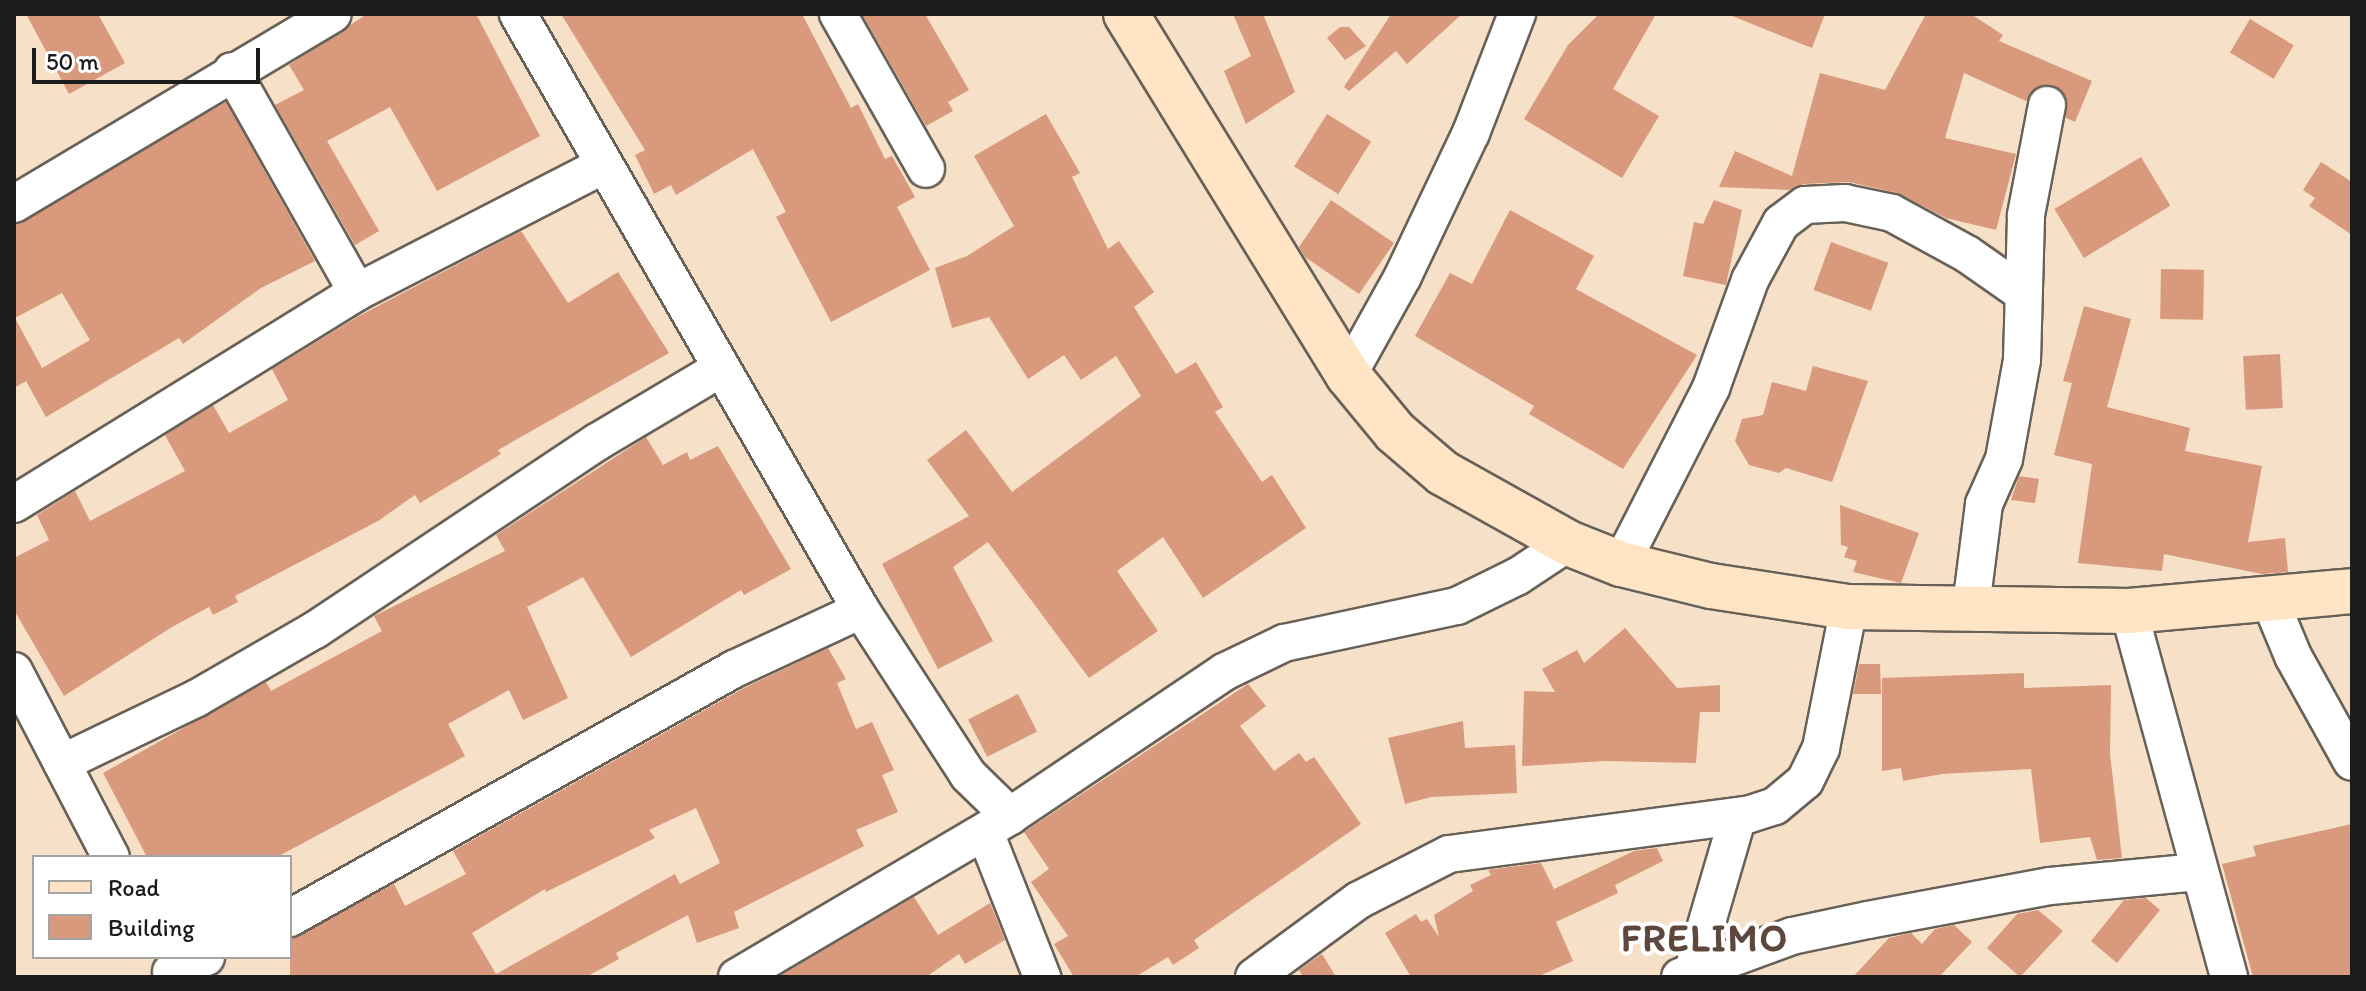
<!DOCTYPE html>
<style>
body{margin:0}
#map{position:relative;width:2366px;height:991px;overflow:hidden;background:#f6e0c8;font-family:Itim,sans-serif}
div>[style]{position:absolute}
.building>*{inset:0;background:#d8997d;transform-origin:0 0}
.roads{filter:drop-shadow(2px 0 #686158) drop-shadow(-2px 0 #686158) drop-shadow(0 2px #686158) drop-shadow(0 -2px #686158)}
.street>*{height:36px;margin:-18px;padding:0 18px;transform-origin:18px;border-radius:18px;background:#fff}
.secondary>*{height:44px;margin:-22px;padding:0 22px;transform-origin:22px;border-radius:22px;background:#ffe4c6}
span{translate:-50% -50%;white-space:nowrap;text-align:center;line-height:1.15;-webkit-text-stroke:8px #fff;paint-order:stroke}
.district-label{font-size:38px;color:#5e483e;font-weight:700;letter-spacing:2px}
.frame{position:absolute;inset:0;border:16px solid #1c1c1c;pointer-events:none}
.legend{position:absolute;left:32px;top:855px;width:260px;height:104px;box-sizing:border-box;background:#fff;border:2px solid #a4a4a4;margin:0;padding:10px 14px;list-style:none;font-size:24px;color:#1c1c1c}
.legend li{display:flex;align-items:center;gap:16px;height:40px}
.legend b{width:40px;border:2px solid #a4a4a4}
.scale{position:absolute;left:32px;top:48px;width:228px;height:36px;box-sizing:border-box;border:4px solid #1c1c1c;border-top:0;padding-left:10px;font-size:24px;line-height:28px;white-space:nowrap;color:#1c1c1c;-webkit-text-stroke:6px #fff;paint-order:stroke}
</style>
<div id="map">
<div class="building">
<i style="clip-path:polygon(26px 14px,98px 14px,125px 63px,69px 94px)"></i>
<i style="clip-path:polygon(367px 14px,476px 14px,540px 136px,437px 191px,390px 107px,327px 141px,379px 231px,355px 245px,275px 105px,304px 90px,289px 65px)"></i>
<i style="clip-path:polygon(561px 14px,802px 14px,851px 108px,858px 104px,885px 159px,892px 156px,915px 197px,897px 207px,930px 270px,831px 322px,776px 217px,786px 212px,753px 149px,676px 195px,671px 185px,654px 194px,635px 155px,645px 150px)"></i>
<i style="clip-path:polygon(862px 14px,925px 14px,969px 90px,948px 102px,953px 111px,926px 126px)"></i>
<i style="clip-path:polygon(1233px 14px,1263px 14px,1295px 92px,1246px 124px,1224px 71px,1251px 56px)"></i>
<i style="clip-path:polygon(1391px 14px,1462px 14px,1407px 64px,1396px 51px,1349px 91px,1344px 87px)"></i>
<i style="clip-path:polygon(1599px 14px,1656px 14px,1613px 89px,1659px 116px,1622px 178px,1524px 119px,1568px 45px)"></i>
<i style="clip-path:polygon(1727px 14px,1825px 14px,1812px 48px)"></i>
<i style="clip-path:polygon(1926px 14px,1971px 14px,2003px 35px,1999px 41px,2092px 81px,2075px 122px,2066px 118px,2066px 97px,2052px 85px,2039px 86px,2026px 101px,1964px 73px,1945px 138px,2016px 154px,1996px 230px,1946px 218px,1897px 193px,1849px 182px,1804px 184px,1789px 190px,1719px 187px,1735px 151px,1792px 176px,1820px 73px,1885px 90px)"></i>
<i style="left:2250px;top:19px;width:51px;height:39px;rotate:31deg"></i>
<i style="clip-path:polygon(1340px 27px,1349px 27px,1366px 46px,1345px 60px,1327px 38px)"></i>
<i style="clip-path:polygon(evenodd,226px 102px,315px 261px,261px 288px,183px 344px,179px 338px,46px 417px,26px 381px,14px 388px,14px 225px,226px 102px,62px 293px,90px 340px,42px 368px,15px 318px,62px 293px)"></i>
<i style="clip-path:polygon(1046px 114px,1080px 173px,1072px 177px,1108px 249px,1119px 241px,1154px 292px,1134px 307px,1176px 374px,1196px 362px,1223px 407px,1215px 412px,1262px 482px,1272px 475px,1306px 528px,1203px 598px,1163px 537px,1117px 571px,1158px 631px,1089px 678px,988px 542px,953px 567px,993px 641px,938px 669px,882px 564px,969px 516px,927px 460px,966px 430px,1012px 492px,1141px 396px,1116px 356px,1081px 380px,1064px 355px,1028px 379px,989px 317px,952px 328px,935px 268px,967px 256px,1014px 226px,974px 156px)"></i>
<i style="left:1327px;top:114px;width:52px;height:62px;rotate:32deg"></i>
<i style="left:2141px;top:157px;width:57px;height:101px;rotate:59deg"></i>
<i style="clip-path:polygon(2321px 162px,2352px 182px,2352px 235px,2309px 206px,2315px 198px,2303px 190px)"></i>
<i style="clip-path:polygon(1331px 200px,1394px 243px,1359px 294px,1305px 257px,1299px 247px)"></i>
<i style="clip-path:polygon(1714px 200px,1742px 210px,1726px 285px,1683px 276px,1694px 222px,1703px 224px)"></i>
<i style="clip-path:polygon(1510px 210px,1594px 256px,1576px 289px,1697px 355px,1623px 469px,1529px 414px,1534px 406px,1415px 336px,1450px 273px,1472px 284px)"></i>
<i style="clip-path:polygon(521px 231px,568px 303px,618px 272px,669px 353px,498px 450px,501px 454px,420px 503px,415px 495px,378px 521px,235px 596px,238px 602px,213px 615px,209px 607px,172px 627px,64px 696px,14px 610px,14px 558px,49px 540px,37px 515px,75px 491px,90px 521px,185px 471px,165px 435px,213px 405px,229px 433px,288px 400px,272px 369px,359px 316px)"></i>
<i style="left:1831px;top:242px;width:61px;height:51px;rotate:20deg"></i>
<i style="left:2161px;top:269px;width:43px;height:50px;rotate:1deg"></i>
<i style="clip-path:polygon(2084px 306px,2131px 319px,2107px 407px,2190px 428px,2185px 451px,2262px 466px,2248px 542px,2285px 538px,2288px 572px,2262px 574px,2164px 554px,2162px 571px,2078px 563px,2092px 464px,2054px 455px,2072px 383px,2063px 381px)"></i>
<i style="left:2280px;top:354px;width:54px;height:37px;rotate:87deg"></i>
<i style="clip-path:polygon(1813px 366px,1868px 381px,1832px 482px,1786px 468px,1779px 473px,1749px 465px,1735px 441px,1742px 419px,1763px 415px,1772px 382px,1806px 391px)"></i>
<i style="clip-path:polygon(646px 437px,663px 465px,687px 452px,690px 460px,718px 446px,791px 569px,744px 595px,741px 590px,631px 657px,583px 577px,527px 607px,568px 698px,523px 720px,509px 690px,448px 724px,465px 756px,277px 857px,147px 857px,103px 773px,266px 682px,271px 691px,382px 631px,374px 616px,505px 551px,496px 535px)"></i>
<i style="clip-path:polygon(2019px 476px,2039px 479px,2035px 503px,2011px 500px)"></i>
<i style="clip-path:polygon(1840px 505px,1919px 533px,1901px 583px,1853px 572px,1857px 561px,1844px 557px,1848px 547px,1841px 545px)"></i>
<i style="clip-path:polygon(1625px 628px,1677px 688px,1720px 685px,1720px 712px,1700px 712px,1696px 763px,1605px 761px,1522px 766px,1524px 691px,1555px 692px,1542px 669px,1577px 650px,1584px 663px)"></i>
<i style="clip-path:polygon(evenodd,828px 648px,846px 679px,837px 683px,856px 729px,872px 722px,894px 770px,882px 775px,898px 812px,856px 830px,864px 846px,734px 912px,739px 928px,697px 943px,688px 915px,616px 953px,619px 959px,586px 977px,290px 977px,290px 939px,394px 884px,405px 906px,466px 874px,453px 851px,744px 688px,828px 648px,696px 808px,720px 863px,680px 884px,675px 874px,496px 974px,472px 933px,545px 889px,546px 892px,655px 838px,649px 830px,696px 808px)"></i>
<i style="clip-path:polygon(1859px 664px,1880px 664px,1881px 694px,1853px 694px)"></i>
<i style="clip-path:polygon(2024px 673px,2024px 688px,2111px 685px,2110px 754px,2122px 858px,2097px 860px,2090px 837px,2040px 843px,2031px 769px,1942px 774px,1903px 781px,1901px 768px,1882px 771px,1882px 678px)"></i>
<i style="clip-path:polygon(1248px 684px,1266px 706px,1240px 726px,1274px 771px,1299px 753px,1306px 762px,1314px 757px,1361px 824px,1194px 940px,1199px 948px,1173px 965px,1168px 957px,1135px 977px,1074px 977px,1054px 944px,1068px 936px,1031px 882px,1049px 869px,1024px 832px)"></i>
<i style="left:1018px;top:694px;width:42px;height:56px;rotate:63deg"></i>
<i style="clip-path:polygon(1463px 721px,1465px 748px,1515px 745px,1517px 793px,1431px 797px,1405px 804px,1388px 738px)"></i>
<i style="clip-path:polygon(2352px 824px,2352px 977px,2253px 977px,2222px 864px,2256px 856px,2253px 846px)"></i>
<i style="clip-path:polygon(1657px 848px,1663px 861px,1615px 885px,1618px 893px,1556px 922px,1573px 961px,1537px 977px,1411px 977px,1385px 933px,1416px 914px,1421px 922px,1427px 919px,1439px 937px,1434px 915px,1473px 891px,1470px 885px,1491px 875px,1488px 870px,1541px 863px,1554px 889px,1634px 851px)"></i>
<i style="clip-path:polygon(914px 897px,938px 935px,990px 903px,1005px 940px,965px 964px,959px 954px,926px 977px,778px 977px)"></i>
<i style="clip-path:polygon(2146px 898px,2160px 910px,2117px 963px,2091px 941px,2124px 900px)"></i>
<i style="clip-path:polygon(2038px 910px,2063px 931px,2020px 977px,1987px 948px,2017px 914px)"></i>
<i style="clip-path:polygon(1954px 925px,1972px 942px,1939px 977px,1853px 977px,1889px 938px,1911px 933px,1922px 944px,1935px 929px)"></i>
<i style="clip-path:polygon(1322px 954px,1336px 977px,1303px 977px,1299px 970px)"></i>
</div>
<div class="roads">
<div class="street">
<i style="left:518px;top:14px;width:688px;rotate:60.08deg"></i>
<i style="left:861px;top:610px;width:197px;rotate:57deg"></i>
<i style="left:968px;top:775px;width:59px;rotate:44.3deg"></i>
<i style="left:838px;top:14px;width:178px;rotate:60.4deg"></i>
<i style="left:232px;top:71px;width:254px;rotate:60.5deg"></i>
<i style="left:14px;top:204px;width:371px;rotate:-30.8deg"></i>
<i style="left:1348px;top:375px;width:113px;rotate:-60.9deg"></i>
<i style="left:1403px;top:276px;width:158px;rotate:-64.6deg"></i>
<i style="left:1471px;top:133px;width:128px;rotate:-68.9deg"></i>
<i style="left:14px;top:504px;width:403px;rotate:-31.7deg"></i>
<i style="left:357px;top:292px;width:276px;rotate:-27.2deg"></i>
<i style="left:1621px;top:564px;width:198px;rotate:-62.9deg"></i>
<i style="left:1711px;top:388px;width:115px;rotate:-70.1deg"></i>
<i style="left:1750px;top:280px;width:65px;rotate:-61.5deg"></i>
<i style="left:1781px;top:223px;width:30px;rotate:-37deg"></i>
<i style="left:1805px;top:205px;width:40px;rotate:-2.9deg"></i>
<i style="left:1845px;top:203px;width:48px;rotate:12deg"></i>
<i style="left:1892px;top:213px;width:85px;rotate:28.7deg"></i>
<i style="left:1967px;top:254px;width:68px;rotate:34.9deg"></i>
<i style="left:2269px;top:598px;width:63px;rotate:67.5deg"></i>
<i style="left:2293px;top:656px;width:121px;rotate:60.9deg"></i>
<i style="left:2129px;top:611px;width:379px;rotate:74.7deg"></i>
<i style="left:1978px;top:613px;width:23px;rotate:-103deg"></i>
<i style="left:1973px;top:591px;width:88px;rotate:-82.8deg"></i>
<i style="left:1984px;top:504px;width:49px;rotate:-66deg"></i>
<i style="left:2004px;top:459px;width:101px;rotate:-79.7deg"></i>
<i style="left:2022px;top:360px;width:145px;rotate:-88.4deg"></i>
<i style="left:2026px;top:215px;width:112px;rotate:-79.2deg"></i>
<i style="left:14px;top:671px;width:210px;rotate:62.5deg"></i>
<i style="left:62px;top:763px;width:150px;rotate:-25.7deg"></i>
<i style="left:197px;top:698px;width:136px;rotate:-30deg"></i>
<i style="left:315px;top:630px;width:339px;rotate:-33.7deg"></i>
<i style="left:597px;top:442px;width:143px;rotate:-30.7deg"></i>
<i style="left:985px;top:832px;width:156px;rotate:68.5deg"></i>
<i style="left:290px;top:918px;width:509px;rotate:-29.28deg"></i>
<i style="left:734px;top:669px;width:140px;rotate:-24.9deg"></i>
<i style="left:1693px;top:970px;width:160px;rotate:-73.7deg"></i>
<i style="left:171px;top:972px;width:38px;rotate:-23deg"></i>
<i style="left:737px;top:977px;width:317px;rotate:-30.5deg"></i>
<i style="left:1010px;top:816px;width:258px;rotate:-33.9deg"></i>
<i style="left:1224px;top:672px;width:67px;rotate:-25.8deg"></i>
<i style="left:1284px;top:643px;width:177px;rotate:-12.1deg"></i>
<i style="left:1457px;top:606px;width:68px;rotate:-26.2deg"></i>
<i style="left:1518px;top:576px;width:60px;rotate:-33.4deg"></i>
<i style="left:1254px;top:977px;width:130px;rotate:-36.3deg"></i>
<i style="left:1359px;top:900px;width:101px;rotate:-27.1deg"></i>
<i style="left:1449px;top:854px;width:301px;rotate:-7.5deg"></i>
<i style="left:1747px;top:815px;width:29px;rotate:-18deg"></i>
<i style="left:1775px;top:806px;width:39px;rotate:-40deg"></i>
<i style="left:1805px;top:781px;width:37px;rotate:-64deg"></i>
<i style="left:1821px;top:748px;width:144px;rotate:-78.8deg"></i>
<i style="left:1680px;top:977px;width:119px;rotate:-20.1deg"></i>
<i style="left:1792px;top:936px;width:78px;rotate:-11.9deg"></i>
<i style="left:1868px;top:920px;width:185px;rotate:-10.6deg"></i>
<i style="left:2050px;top:886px;width:149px;rotate:-5.4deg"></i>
</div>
<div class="secondary">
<i style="left:1126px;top:14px;width:424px;rotate:58.4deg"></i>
<i style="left:1348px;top:375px;width:74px;rotate:50.5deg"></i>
<i style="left:1395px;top:432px;width:63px;rotate:40.5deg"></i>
<i style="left:1443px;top:473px;width:143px;rotate:29.2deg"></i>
<i style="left:1568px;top:543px;width:57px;rotate:21.6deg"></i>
<i style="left:1621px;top:564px;width:93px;rotate:13.7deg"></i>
<i style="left:1711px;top:586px;width:140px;rotate:8.7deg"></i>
<i style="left:1849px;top:607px;width:280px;rotate:0.8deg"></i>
<i style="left:2129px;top:611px;width:224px;rotate:-5.1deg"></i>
</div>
</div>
<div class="district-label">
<span style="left:1705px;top:939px">FRELIMO</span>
</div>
<div class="frame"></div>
<ul class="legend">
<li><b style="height:10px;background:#ffe4c6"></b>Road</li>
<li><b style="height:22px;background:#d8997d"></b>Building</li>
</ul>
<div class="scale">50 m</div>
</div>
